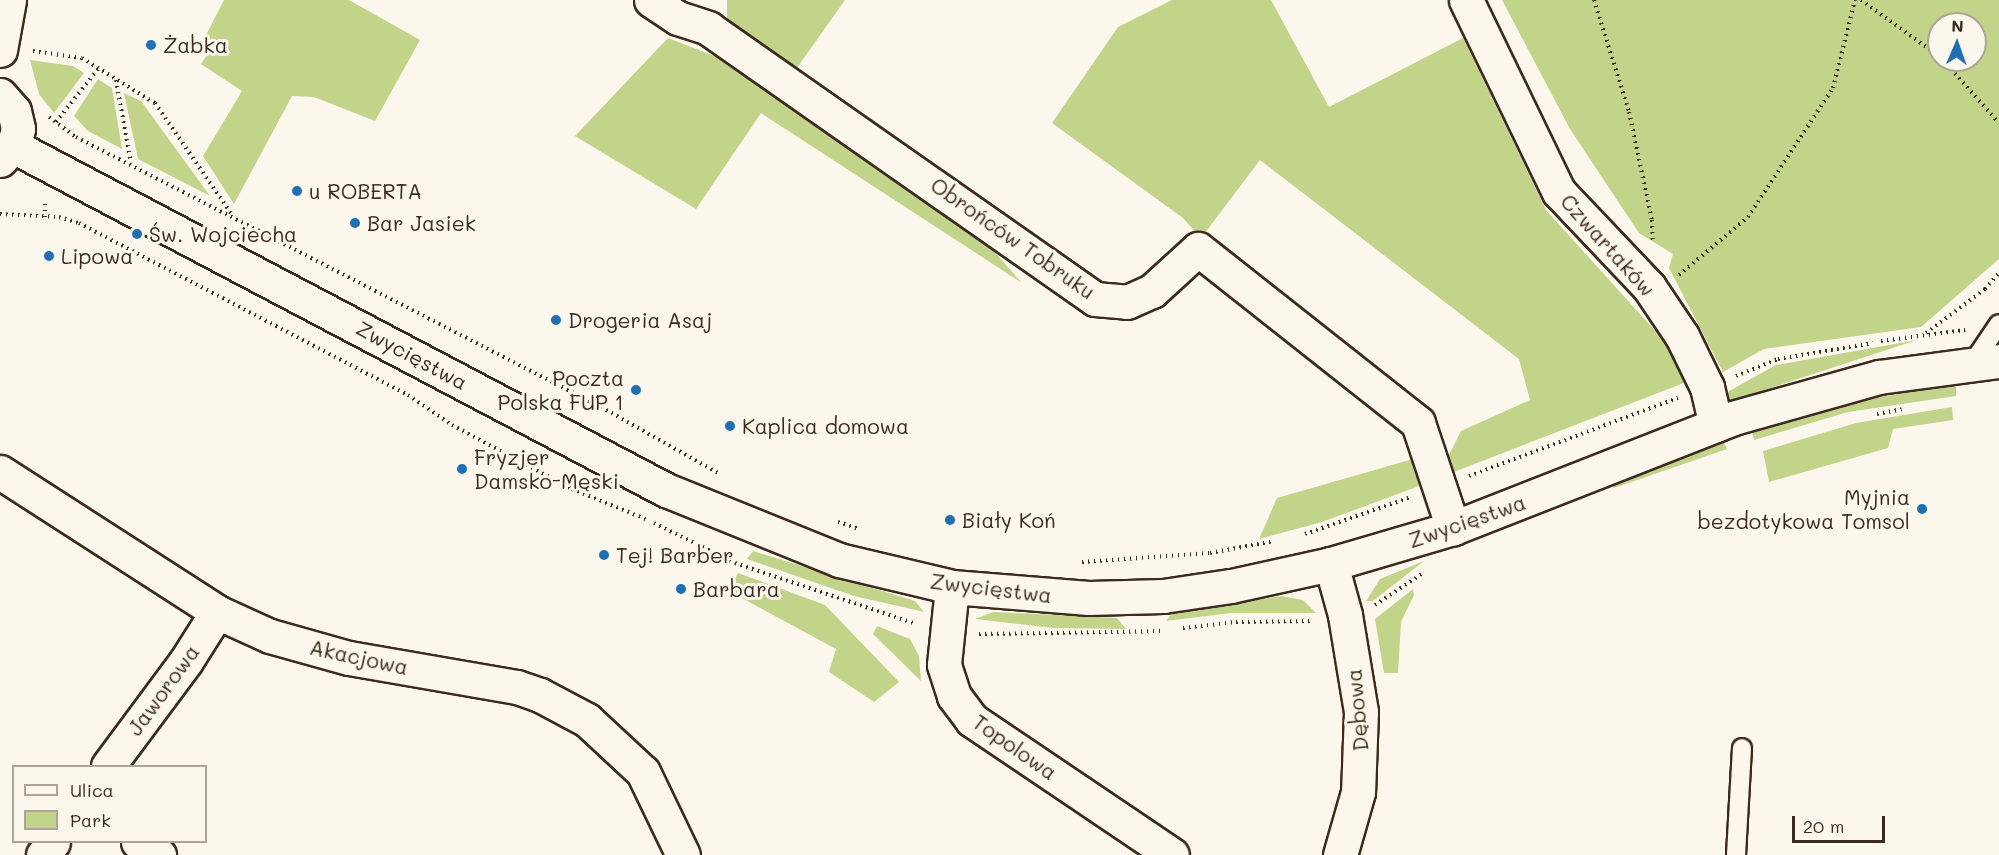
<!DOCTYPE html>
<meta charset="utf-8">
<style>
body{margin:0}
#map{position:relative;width:1999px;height:855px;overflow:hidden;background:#fbf7ec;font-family:Mali,sans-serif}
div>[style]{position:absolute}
.green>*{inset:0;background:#c2d489}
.path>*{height:4px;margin-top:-2px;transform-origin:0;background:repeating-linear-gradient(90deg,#3b2a1e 0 1.5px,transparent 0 6px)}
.roads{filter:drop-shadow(2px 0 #3b2a1e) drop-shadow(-2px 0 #3b2a1e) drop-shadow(0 2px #3b2a1e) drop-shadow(0 -2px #3b2a1e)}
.lane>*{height:18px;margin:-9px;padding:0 9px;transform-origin:9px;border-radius:9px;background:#fbf7ec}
.street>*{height:33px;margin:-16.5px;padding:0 16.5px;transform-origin:16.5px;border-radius:16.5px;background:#fbf7ec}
.secondary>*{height:33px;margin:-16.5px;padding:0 16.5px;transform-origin:16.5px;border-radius:16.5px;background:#fbf7ec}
.dots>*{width:16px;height:16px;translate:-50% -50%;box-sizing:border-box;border:3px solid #fbf7ec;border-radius:50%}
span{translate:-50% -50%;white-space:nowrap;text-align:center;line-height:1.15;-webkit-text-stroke:6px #fbf7ec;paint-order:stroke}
.poi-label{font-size:21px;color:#3b2a1e}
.left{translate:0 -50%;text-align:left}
.right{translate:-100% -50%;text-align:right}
.street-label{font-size:21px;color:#3b2a1e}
.legend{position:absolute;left:12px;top:765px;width:195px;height:78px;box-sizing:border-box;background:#fbf7ec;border:2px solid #aea59a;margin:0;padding:8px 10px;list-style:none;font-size:18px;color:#3b2a1e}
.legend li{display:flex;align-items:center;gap:12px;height:30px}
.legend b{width:30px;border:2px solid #aea59a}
.north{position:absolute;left:1927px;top:12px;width:60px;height:60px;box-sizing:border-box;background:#fbf7ec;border:2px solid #aea59a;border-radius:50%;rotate:2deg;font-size:16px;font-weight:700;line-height:24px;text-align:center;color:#3b2a1e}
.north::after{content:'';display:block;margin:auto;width:21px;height:27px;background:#1f6fb2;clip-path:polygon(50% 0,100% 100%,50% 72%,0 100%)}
.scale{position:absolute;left:1792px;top:816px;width:93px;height:27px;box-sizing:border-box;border:3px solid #3b2a1e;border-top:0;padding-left:8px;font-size:18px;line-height:21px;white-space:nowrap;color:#3b2a1e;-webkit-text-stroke:4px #fbf7ec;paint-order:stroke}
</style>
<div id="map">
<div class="green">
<i style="clip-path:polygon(224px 0,349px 0,420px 40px,375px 121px,314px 97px,292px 96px,234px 204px,203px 156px,242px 91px,201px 64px,211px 49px,202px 43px)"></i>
<i style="clip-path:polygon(727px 0,845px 0,794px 72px,727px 28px)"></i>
<i style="clip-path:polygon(1172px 0,1271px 0,1329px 107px,1463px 38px,1546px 210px,1667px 344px,1689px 381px,1446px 475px,1444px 465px,1461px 431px,1530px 400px,1519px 359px,1260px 160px,1201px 238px,1183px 218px,1052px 123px,1118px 27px)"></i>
<i style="clip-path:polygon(evenodd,1502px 0,1999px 0,1999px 259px,1921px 327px,1764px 349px,1723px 372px,1669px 268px,1673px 254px,1639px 233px,1570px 129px,1502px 0,1939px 24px,1975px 24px,1975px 60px,1939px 60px,1939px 24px)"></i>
<i style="clip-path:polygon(668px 38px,750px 70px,973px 228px,1022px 283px,761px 113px,696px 209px,575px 136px)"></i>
<i style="clip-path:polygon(30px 60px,73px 66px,84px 73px,54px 113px,39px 94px)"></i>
<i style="clip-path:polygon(98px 79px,112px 88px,122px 149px,88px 131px,74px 116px)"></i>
<i style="clip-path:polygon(124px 93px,141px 101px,210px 196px,138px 159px)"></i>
<i style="clip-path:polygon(1917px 340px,1722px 404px,1729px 391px,1776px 365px)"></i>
<i style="clip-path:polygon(1956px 384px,1956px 396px,1848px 412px,1754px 440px,1752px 430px,1839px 404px)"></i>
<i style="clip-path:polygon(1952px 407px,1953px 420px,1893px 429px,1888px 448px,1769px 482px,1763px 451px,1856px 423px)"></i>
<i style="clip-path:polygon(1722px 439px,1727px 449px,1614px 488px,1611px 484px)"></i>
<i style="clip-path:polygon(1413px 459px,1422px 485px,1322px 522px,1259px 539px,1277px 498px)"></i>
<i style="clip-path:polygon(753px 551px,915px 601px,924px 612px,854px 596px,747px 559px)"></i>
<i style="clip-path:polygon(1424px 561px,1373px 601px,1366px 601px,1380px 579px)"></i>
<i style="clip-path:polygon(738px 573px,825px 605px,899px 682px,874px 702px,829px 672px,836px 649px,729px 591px)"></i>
<i style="clip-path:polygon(1413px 589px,1414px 595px,1401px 622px,1398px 673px,1384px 673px,1375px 619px)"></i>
<i style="clip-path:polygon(1281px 596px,1303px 600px,1316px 613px,1231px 613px,1166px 621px,1172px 613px)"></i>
<i style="clip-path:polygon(993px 612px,1117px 618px,1126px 629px,1054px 628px,975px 619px)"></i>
<i style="clip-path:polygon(877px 626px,910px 639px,919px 656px,921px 681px,873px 634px)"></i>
</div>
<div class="path">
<i style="left:1594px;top:0;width:117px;rotate:72.6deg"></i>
<i style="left:1629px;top:112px;width:110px;rotate:78deg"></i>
<i style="left:1652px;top:220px;width:24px;rotate:88deg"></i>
<i style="left:1861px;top:0;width:96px;rotate:35.7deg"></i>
<i style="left:33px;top:51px;width:49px;rotate:8.1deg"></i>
<i style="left:82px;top:58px;width:86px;rotate:31.7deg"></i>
<i style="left:155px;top:103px;width:134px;rotate:55.4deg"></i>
<i style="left:1943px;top:60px;width:84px;rotate:48.4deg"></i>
<i style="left:116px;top:80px;width:84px;rotate:79.8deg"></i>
<i style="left:49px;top:117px;width:34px;rotate:37deg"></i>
<i style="left:76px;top:137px;width:590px;rotate:27.22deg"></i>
<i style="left:601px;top:407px;width:137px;rotate:29.4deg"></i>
<i style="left:56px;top:122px;width:68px;rotate:-51.6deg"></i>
<i style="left:0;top:214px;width:59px;rotate:2.9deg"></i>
<i style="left:59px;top:217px;width:21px;rotate:17deg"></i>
<i style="left:79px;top:223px;width:371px;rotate:27.6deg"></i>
<i style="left:408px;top:395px;width:53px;rotate:34.3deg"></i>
<i style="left:452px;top:425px;width:136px;rotate:28.1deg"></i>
<i style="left:572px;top:489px;width:82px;rotate:22.2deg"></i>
<i style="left:45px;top:217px;width:17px;rotate:-90deg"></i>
<i style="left:1679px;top:275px;width:90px;rotate:-40deg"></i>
<i style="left:1748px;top:217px;width:154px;rotate:-56.6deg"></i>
<i style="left:1833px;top:88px;width:91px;rotate:-76deg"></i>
<i style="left:1926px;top:333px;width:74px;rotate:-36.7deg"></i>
<i style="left:1985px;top:289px;width:21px;rotate:-49deg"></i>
<i style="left:1881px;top:341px;width:85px;rotate:-7.5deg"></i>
<i style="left:1736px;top:376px;width:45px;rotate:-22deg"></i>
<i style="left:1778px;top:359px;width:96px;rotate:-9.6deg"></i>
<i style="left:1877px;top:414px;width:25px;rotate:-11deg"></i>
<i style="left:1469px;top:476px;width:223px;rotate:-20.5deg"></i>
<i style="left:838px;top:522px;width:22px;rotate:18deg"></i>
<i style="left:654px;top:523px;width:90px;rotate:26.3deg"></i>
<i style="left:735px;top:563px;width:191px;rotate:18.6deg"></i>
<i style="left:1305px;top:534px;width:112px;rotate:-19.2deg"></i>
<i style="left:1082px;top:562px;width:128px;rotate:-4deg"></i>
<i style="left:1210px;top:553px;width:65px;rotate:-10.6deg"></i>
<i style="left:1375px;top:605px;width:58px;rotate:-33.7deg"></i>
<i style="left:1183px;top:628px;width:53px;rotate:-6.5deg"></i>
<i style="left:1236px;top:622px;width:77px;rotate:-0.7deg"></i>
<i style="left:979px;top:634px;width:184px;rotate:-0.9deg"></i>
</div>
<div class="roads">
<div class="lane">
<i style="left:1972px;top:364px;width:48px;rotate:-56deg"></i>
<i style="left:1736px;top:855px;width:107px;rotate:-86.8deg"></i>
</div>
<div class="street">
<i style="left:651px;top:0;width:32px;rotate:34deg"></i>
<i style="left:678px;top:18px;width:32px;rotate:18deg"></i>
<i style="left:708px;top:28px;width:472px;rotate:35deg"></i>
<i style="left:1095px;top:299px;width:32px;rotate:5deg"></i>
<i style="left:1127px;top:302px;width:27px;rotate:-24deg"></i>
<i style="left:1152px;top:291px;width:62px;rotate:-42.4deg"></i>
<i style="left:1198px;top:249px;width:280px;rotate:38.3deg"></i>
<i style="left:1418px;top:423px;width:111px;rotate:71.6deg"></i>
<i style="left:1466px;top:0;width:213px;rotate:64.2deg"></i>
<i style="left:1559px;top:192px;width:131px;rotate:46.5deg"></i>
<i style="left:1649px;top:287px;width:59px;rotate:56deg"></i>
<i style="left:1682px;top:336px;width:57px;rotate:63.9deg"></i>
<i style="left:1707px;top:387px;width:39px;rotate:77deg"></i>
<i style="left:0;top:50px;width:51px;rotate:-79.8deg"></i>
<i style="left:0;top:472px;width:258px;rotate:32.8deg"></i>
<i style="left:217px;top:612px;width:58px;rotate:24.4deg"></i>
<i style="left:270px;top:636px;width:82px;rotate:15.6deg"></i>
<i style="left:349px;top:658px;width:170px;rotate:9.8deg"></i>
<i style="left:517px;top:687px;width:24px;rotate:19deg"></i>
<i style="left:540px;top:695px;width:53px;rotate:28deg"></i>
<i style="left:587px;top:720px;width:76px;rotate:42.9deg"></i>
<i style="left:643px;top:772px;width:92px;rotate:64.3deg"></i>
<i style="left:1331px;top:564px;width:53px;rotate:74.6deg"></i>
<i style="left:1345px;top:615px;width:98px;rotate:80.6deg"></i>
<i style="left:1361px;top:712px;width:80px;rotate:92.1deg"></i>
<i style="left:1358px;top:792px;width:66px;rotate:105.9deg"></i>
<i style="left:952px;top:587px;width:78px;rotate:95.9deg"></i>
<i style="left:944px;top:665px;width:33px;rotate:72deg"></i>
<i style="left:954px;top:696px;width:30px;rotate:53deg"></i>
<i style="left:972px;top:720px;width:241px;rotate:34deg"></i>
<i style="left:108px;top:766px;width:131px;rotate:-53.4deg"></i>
<i style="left:186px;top:661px;width:58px;rotate:-57.7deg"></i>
<i style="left:138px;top:842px;width:25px;rotate:32deg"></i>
<i style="left:43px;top:855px;width:16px;rotate:-52deg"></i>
</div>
<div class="secondary">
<i style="left:0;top:95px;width:21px;rotate:49deg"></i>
<i style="left:14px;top:111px;width:18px;rotate:77deg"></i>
<i style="left:18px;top:129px;width:18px;rotate:106deg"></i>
<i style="left:13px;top:146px;width:19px;rotate:133deg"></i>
<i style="left:13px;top:146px;width:738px;rotate:27.78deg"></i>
<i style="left:666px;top:490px;width:187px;rotate:22deg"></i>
<i style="left:839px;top:560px;width:116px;rotate:13.4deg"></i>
<i style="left:952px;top:587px;width:137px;rotate:4.6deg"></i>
<i style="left:1089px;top:598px;width:74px;rotate:-1.5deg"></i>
<i style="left:1163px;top:596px;width:69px;rotate:-8.4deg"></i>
<i style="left:1231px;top:586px;width:102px;rotate:-12.4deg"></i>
<i style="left:1331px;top:564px;width:127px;rotate:-16.4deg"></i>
<i style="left:1453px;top:528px;width:301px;rotate:-21.4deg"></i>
<i style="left:1733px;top:418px;width:152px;rotate:-15.7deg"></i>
<i style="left:1879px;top:377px;width:121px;rotate:-7.6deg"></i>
</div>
</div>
<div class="dots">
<i style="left:151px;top:45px;background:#1f6fb2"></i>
<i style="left:297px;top:191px;background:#1f6fb2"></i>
<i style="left:355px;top:223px;background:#1f6fb2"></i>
<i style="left:137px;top:234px;background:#1f6fb2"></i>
<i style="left:49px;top:256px;background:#1f6fb2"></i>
<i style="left:556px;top:320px;background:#1f6fb2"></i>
<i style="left:636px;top:390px;background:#1f6fb2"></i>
<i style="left:730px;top:426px;background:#1f6fb2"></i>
<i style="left:462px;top:469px;background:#1f6fb2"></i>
<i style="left:1922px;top:509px;background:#1f6fb2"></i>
<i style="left:950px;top:520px;background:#1f6fb2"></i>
<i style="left:604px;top:555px;background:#1f6fb2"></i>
<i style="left:681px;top:589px;background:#1f6fb2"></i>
</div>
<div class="poi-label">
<span class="left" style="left:163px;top:45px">Żabka</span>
<span class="left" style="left:309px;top:191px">u ROBERTA</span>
<span class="left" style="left:367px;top:223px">Bar Jasiek</span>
<span class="left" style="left:149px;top:234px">Św. Wojciecha</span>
<span class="left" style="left:61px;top:256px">Lipowa</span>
<span class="left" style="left:568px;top:320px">Drogeria Asaj</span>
<span class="right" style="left:624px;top:390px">Poczta<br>Polska FUP 1</span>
<span class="left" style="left:742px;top:426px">Kaplica domowa</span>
<span class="left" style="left:474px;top:469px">Fryzjer<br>Damsko-Męski</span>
<span class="right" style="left:1910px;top:509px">Myjnia<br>bezdotykowa Tomsol</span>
<span class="left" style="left:962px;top:520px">Biały Koń</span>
<span class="left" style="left:616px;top:555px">Tej! Barber</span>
<span class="left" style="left:693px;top:589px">Barbara</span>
</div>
<div class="street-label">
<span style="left:1013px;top:238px;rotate:35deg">Obrońców Tobruku</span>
<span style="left:1608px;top:245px;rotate:48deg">Czwartaków</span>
<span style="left:412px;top:355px;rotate:28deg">Zwycięstwa</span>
<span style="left:1467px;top:521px;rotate:-19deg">Zwycięstwa</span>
<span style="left:991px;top:588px;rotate:7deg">Zwycięstwa</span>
<span style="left:359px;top:657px;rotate:12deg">Akacjowa</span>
<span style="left:163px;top:690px;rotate:-54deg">Jaworowa</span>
<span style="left:1357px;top:710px;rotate:-95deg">Dębowa</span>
<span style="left:1015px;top:747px;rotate:35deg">Topolowa</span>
</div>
<ul class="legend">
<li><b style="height:8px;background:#fbf7ec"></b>Ulica</li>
<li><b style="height:16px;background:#c2d489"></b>Park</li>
</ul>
<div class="north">N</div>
<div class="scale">20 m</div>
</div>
